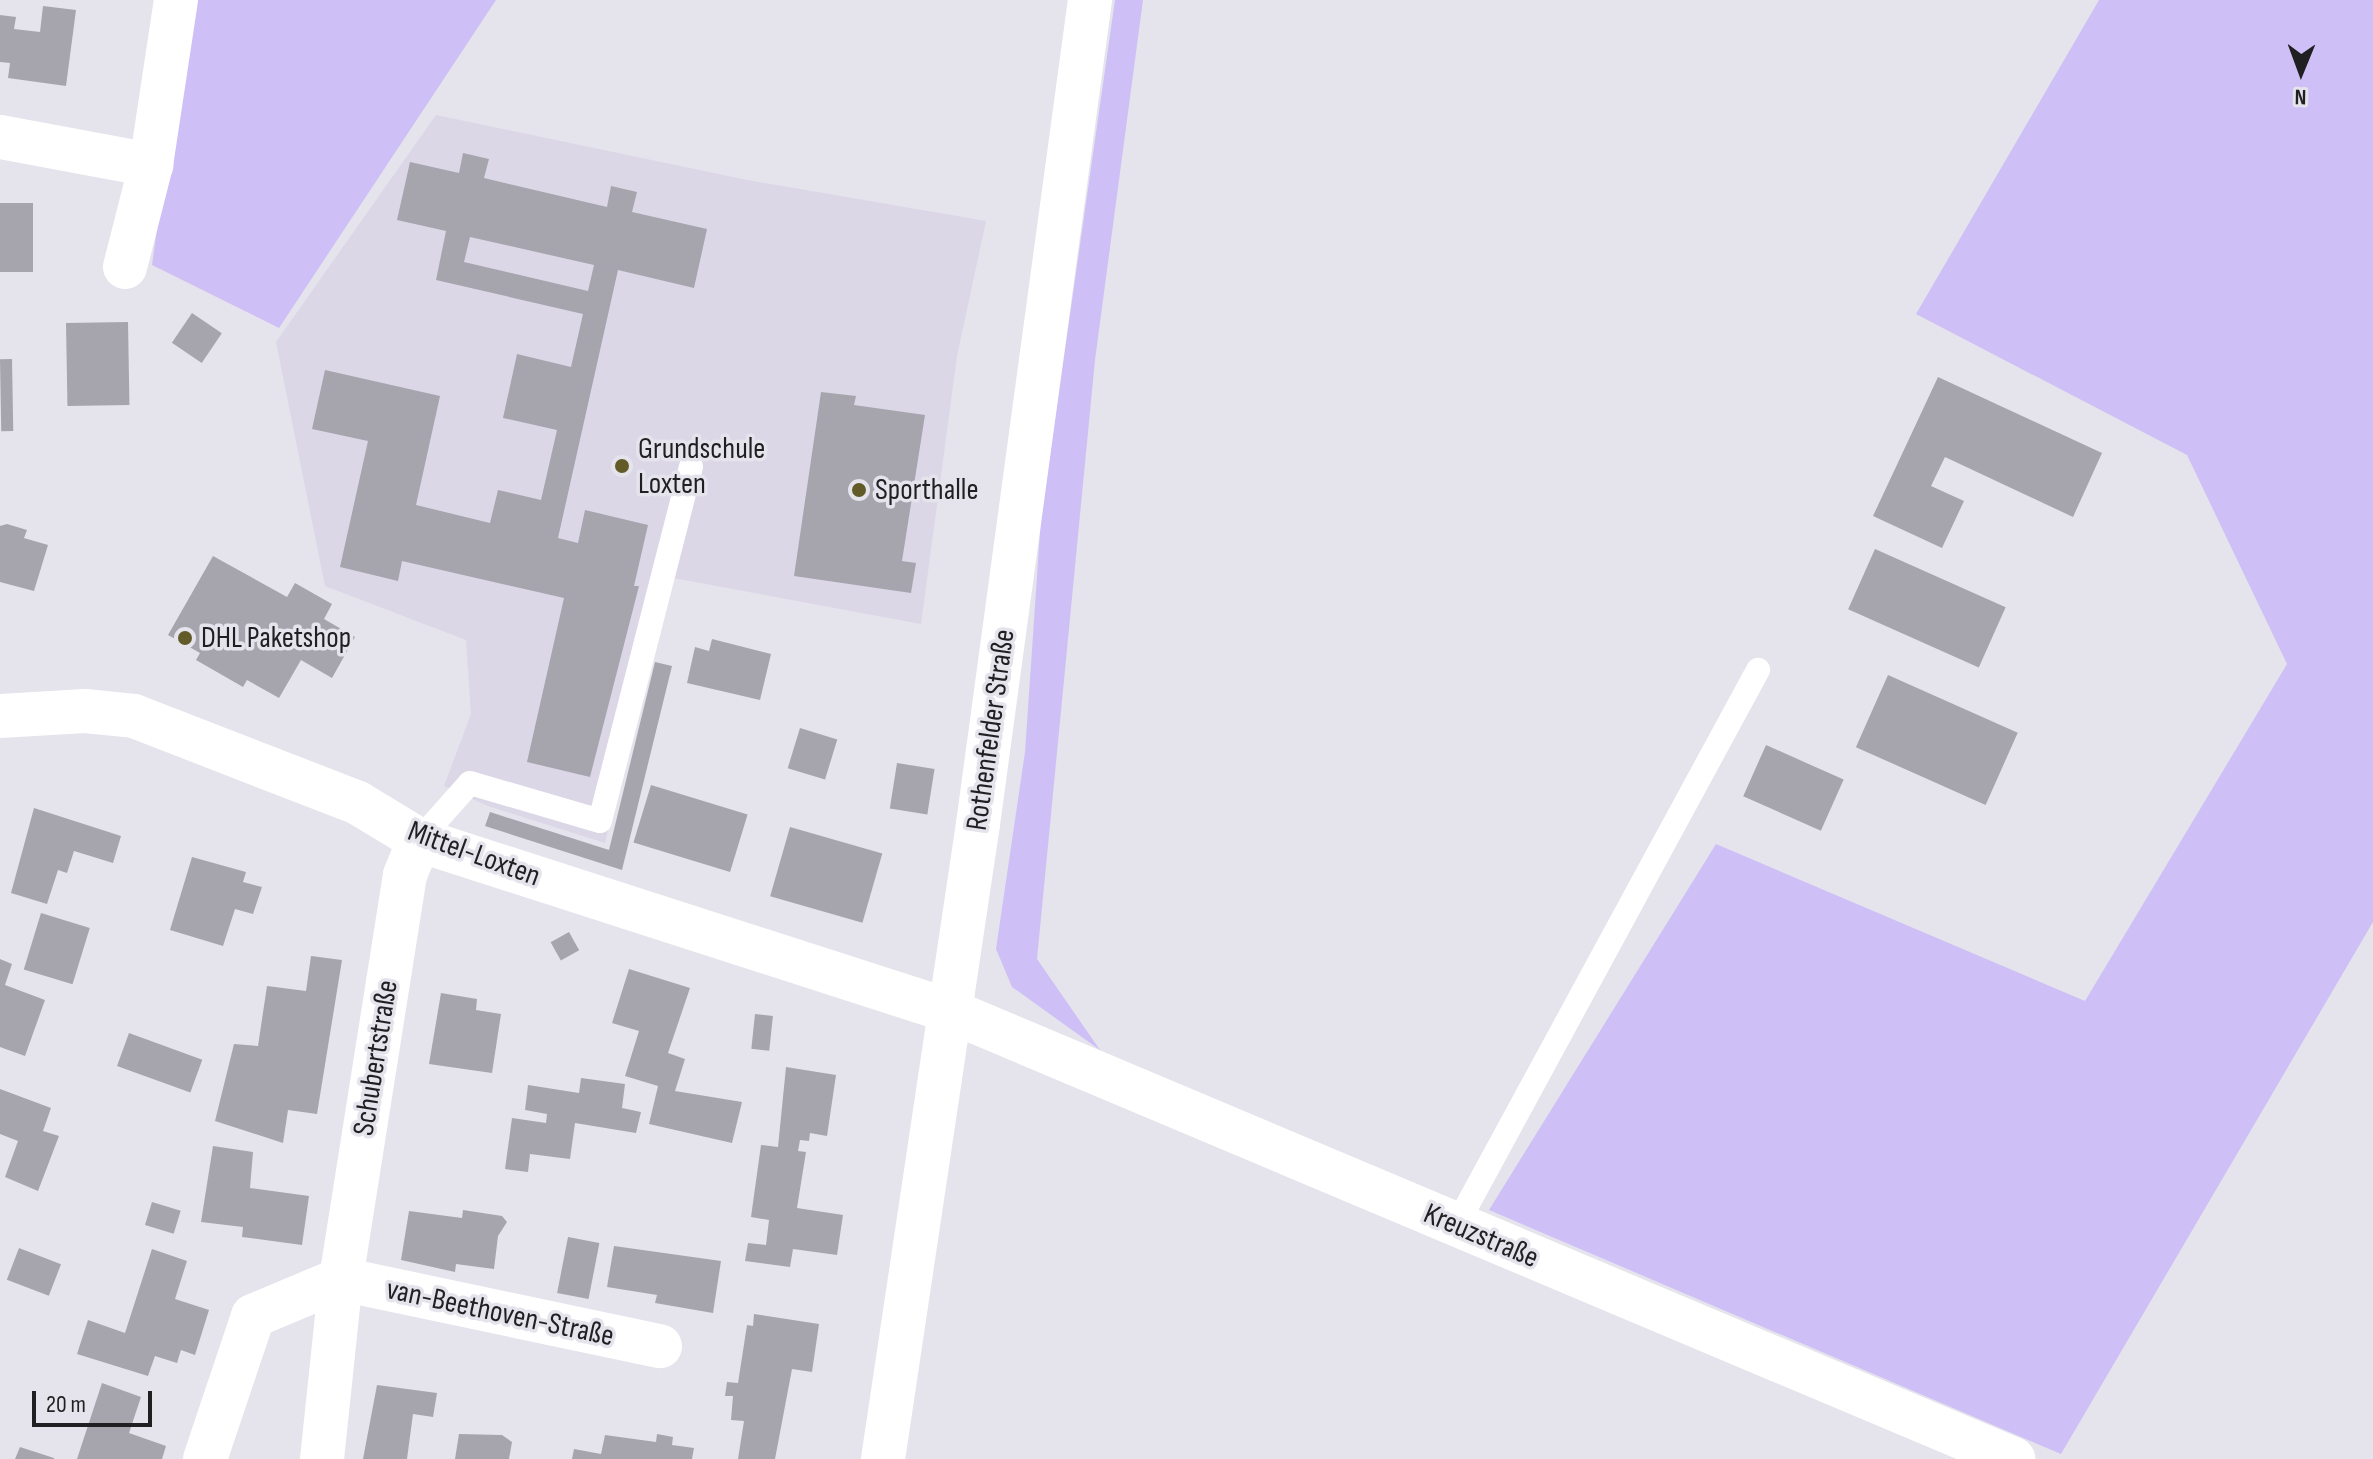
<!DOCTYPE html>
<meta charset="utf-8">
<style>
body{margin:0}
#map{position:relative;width:2373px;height:1459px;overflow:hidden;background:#e5e3ec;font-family:"Sofia Sans Condensed",sans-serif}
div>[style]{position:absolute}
.built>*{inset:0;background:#dbd7e7}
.green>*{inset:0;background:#cec0f6}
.building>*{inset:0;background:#a6a5ad;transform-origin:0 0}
.service>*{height:24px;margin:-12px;padding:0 12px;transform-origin:12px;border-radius:12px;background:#fff}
.minor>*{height:44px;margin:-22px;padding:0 22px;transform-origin:22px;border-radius:22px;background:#fff}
.tertiary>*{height:44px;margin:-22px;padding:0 22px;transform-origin:22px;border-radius:22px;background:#fff}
.dots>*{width:22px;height:22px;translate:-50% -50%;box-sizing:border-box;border:4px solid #e5e3ec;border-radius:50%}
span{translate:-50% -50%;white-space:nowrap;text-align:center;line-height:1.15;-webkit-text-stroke:7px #e5e3ec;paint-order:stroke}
.poi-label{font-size:30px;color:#201f22}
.left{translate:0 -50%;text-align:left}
.street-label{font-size:30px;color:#201f22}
.north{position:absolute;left:2261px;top:32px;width:80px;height:80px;-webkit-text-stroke:6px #e5e3ec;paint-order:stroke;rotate:181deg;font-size:22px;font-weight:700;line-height:32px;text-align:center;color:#201f22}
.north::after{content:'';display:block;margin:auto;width:28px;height:36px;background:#201f22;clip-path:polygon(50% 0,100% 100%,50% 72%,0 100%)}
.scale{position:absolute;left:32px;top:1391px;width:120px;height:36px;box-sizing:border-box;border:4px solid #201f22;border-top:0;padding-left:10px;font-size:24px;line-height:28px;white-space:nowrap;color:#201f22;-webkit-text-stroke:6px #e5e3ec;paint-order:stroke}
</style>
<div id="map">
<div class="built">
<i style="clip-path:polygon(436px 115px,747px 180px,986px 221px,957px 356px,921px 624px,668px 577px,605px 843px,488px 806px,444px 786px,471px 714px,466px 640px,325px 586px,276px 342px)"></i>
</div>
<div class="green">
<i style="clip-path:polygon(189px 0,496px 0,279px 328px,152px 265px)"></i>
<i style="clip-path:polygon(1115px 0,1143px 0,1095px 360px,1037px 959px,1100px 1050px,1012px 987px,996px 949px,1025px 752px,1041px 518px)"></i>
<i style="clip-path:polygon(2099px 0,2373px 0,2373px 922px,2061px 1454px,1489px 1210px,1716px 844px,2085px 1001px,2287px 664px,2187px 455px,1916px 314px)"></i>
</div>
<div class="building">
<i style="clip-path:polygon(43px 6px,76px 10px,66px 86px,8px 78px,10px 63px,0 62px,0 15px,16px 17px,14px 29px,40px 32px)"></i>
<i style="clip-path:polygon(evenodd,463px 153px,489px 159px,484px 178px,607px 207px,611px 186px,637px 192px,632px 212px,707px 229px,694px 288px,618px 270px,558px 538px,578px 543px,585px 510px,648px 525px,634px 586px,639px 586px,590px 777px,527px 762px,564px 598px,402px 561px,398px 581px,340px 567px,368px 441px,312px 429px,325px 370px,440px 396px,416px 505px,490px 523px,498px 490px,541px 500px,557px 430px,503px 418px,517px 354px,571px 367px,583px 314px,436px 280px,446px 231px,397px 220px,410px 162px,459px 173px,463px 153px,470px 237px,594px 265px,588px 291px,464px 262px,470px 237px)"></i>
<i style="left:0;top:203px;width:33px;height:69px"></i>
<i style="left:192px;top:313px;width:36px;height:36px;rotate:34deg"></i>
<i style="left:128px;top:322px;width:83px;height:62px;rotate:89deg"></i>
<i style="left:12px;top:359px;width:72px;height:12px;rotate:89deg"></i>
<i style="clip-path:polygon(1938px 377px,2102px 453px,2073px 517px,1945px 457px,1931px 486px,1964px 501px,1942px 548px,1873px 516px)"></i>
<i style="clip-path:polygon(821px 392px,856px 396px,854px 405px,925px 415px,902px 561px,916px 563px,911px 593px,794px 576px)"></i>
<i style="clip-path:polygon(7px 524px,27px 530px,24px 538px,48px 545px,34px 591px,0 582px,0 526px)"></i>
<i style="left:1875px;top:549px;width:143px;height:66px;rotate:24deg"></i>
<i style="clip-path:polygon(213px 556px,287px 597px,295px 583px,332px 604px,324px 619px,355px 637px,332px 678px,301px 660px,279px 698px,247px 680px,243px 687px,196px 660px,200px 653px,168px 635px)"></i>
<i style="clip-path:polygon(712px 639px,771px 654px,760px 700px,687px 683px,695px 647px,709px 651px)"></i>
<i style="clip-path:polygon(655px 662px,672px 666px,622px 870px,485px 826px,490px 812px,609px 850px)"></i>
<i style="left:1888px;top:675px;width:142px;height:79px;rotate:24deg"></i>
<i style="left:800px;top:728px;width:39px;height:42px;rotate:17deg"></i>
<i style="left:1766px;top:745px;width:85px;height:56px;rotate:24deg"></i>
<i style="left:897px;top:763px;width:38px;height:46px;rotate:9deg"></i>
<i style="left:651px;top:785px;width:101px;height:60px;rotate:17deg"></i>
<i style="clip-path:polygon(34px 808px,121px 836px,113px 863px,74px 851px,67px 873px,58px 870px,47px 904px,11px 893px)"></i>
<i style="left:790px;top:827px;width:96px;height:72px;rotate:16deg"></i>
<i style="clip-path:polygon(192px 857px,246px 872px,243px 882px,262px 887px,253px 914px,235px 909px,223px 946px,170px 930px)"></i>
<i style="left:41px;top:913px;width:51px;height:59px;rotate:17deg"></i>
<i style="left:569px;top:932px;width:21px;height:21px;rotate:61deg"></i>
<i style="clip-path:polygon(311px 956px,342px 960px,317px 1114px,288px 1110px,283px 1143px,215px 1121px,234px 1044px,258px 1046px,267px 986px,306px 991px)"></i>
<i style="clip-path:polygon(0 959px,12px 964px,5px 985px,45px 1000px,25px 1056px,0 1047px)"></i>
<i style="clip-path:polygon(629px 969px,690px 988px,668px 1053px,685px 1059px,675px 1091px,742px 1102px,732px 1143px,649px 1124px,658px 1086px,625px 1076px,639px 1031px,612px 1023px)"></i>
<i style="clip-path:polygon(441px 993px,477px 999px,476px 1010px,501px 1014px,492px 1073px,429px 1064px)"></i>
<i style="left:755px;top:1014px;width:18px;height:35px;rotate:6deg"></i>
<i style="left:129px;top:1033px;width:78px;height:35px;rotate:20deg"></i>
<i style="clip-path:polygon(786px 1067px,836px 1075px,827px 1136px,810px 1133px,809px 1141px,800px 1140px,798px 1151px,806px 1152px,797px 1208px,843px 1215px,837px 1255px,793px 1249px,790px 1267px,745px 1261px,748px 1243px,766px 1245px,769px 1220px,751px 1217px,761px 1145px,778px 1147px)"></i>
<i style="clip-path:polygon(581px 1078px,625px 1084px,622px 1108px,641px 1112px,636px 1133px,575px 1123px,570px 1159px,530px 1154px,528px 1172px,505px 1169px,512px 1118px,546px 1123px,547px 1114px,525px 1110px,528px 1085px,579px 1093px)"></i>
<i style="clip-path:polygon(0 1089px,51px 1108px,43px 1131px,59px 1136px,38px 1191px,5px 1177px,18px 1141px,0 1134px)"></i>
<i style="clip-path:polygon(213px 1146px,253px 1152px,250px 1188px,309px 1196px,302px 1245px,242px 1237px,243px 1227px,201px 1222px)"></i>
<i style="left:152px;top:1202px;width:30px;height:24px;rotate:17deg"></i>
<i style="clip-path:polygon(463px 1210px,502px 1216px,507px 1222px,498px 1236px,494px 1269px,456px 1264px,455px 1272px,401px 1260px,409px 1211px,462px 1218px)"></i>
<i style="left:568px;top:1237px;width:32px;height:57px;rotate:11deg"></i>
<i style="clip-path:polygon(614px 1246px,721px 1261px,713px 1313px,655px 1303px,657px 1295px,607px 1287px)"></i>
<i style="left:19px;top:1248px;width:45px;height:34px;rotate:21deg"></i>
<i style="clip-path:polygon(152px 1249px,187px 1261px,175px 1299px,209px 1310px,195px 1355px,181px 1350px,177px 1363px,155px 1356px,148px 1376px,77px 1354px,88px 1320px,125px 1333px)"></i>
<i style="clip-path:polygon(754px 1314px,819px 1324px,812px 1372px,792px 1369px,775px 1459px,738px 1459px,744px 1421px,731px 1420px,733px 1396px,725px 1396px,727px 1382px,738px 1383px,747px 1325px,753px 1326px)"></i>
<i style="clip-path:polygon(102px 1383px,141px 1397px,129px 1433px,166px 1446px,162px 1459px,77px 1459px)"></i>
<i style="clip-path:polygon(377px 1385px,437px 1393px,433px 1417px,413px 1414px,407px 1459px,363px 1459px)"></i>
<i style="clip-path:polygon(459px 1434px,502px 1435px,512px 1442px,509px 1459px,455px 1459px)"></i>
<i style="clip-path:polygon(657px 1434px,673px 1437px,672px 1445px,694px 1448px,692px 1459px,572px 1459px,574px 1449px,601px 1454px,605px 1435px,656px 1442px)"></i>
<i style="clip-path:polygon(20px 1447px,54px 1458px,54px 1459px,15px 1459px)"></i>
</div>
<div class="service">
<i style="left:419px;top:840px;width:76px;rotate:-48.2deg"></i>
<i style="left:470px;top:783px;width:135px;rotate:16.3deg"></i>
<i style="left:600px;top:821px;width:366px;rotate:-75.6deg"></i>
<i style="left:1456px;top:1226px;width:633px;rotate:-61.49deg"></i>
</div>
<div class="minor">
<i style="left:0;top:137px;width:154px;rotate:10.5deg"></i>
<i style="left:151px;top:165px;width:167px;rotate:-81.4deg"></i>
<i style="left:125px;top:267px;width:105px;rotate:-75.7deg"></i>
<i style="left:0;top:716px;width:85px;rotate:-3.4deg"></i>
<i style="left:85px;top:711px;width:49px;rotate:5.8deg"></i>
<i style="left:134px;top:716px;width:240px;rotate:21.2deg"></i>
<i style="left:358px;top:803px;width:71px;rotate:31.2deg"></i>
<i style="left:419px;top:840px;width:558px;rotate:17.85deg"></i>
<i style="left:950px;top:1011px;width:1154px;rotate:22.85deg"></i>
<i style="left:205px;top:1459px;width:151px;rotate:-71.4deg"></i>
<i style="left:253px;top:1316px;width:95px;rotate:-22.8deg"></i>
<i style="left:341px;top:1279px;width:409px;rotate:-81deg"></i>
<i style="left:405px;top:875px;width:38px;rotate:-68deg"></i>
<i style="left:322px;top:1459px;width:181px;rotate:-84deg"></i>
<i style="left:341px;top:1279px;width:326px;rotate:11.9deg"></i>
</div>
<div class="tertiary">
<i style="left:883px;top:1459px;width:642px;rotate:-81.49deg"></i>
<i style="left:978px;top:824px;width:832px;rotate:-82.26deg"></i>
</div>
<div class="dots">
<i style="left:622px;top:466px;background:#625b27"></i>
<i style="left:859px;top:490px;background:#625b27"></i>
<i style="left:185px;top:638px;background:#625b27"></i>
</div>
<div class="poi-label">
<span class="left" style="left:638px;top:466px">Grundschule<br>Loxten</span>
<span class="left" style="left:875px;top:490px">Sporthalle</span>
<span class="left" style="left:201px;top:638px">DHL Paketshop</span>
</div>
<div class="street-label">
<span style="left:991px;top:730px;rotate:-82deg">Rothenfelder Straße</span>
<span style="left:474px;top:854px;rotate:20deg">Mittel-Loxten</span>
<span style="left:376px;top:1058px;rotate:-81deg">Schubertstraße</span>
<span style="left:1481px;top:1236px;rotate:23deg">Kreuzstraße</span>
<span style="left:500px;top:1313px;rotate:12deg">van-Beethoven-Straße</span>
</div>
<div class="north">N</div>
<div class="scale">20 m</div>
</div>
